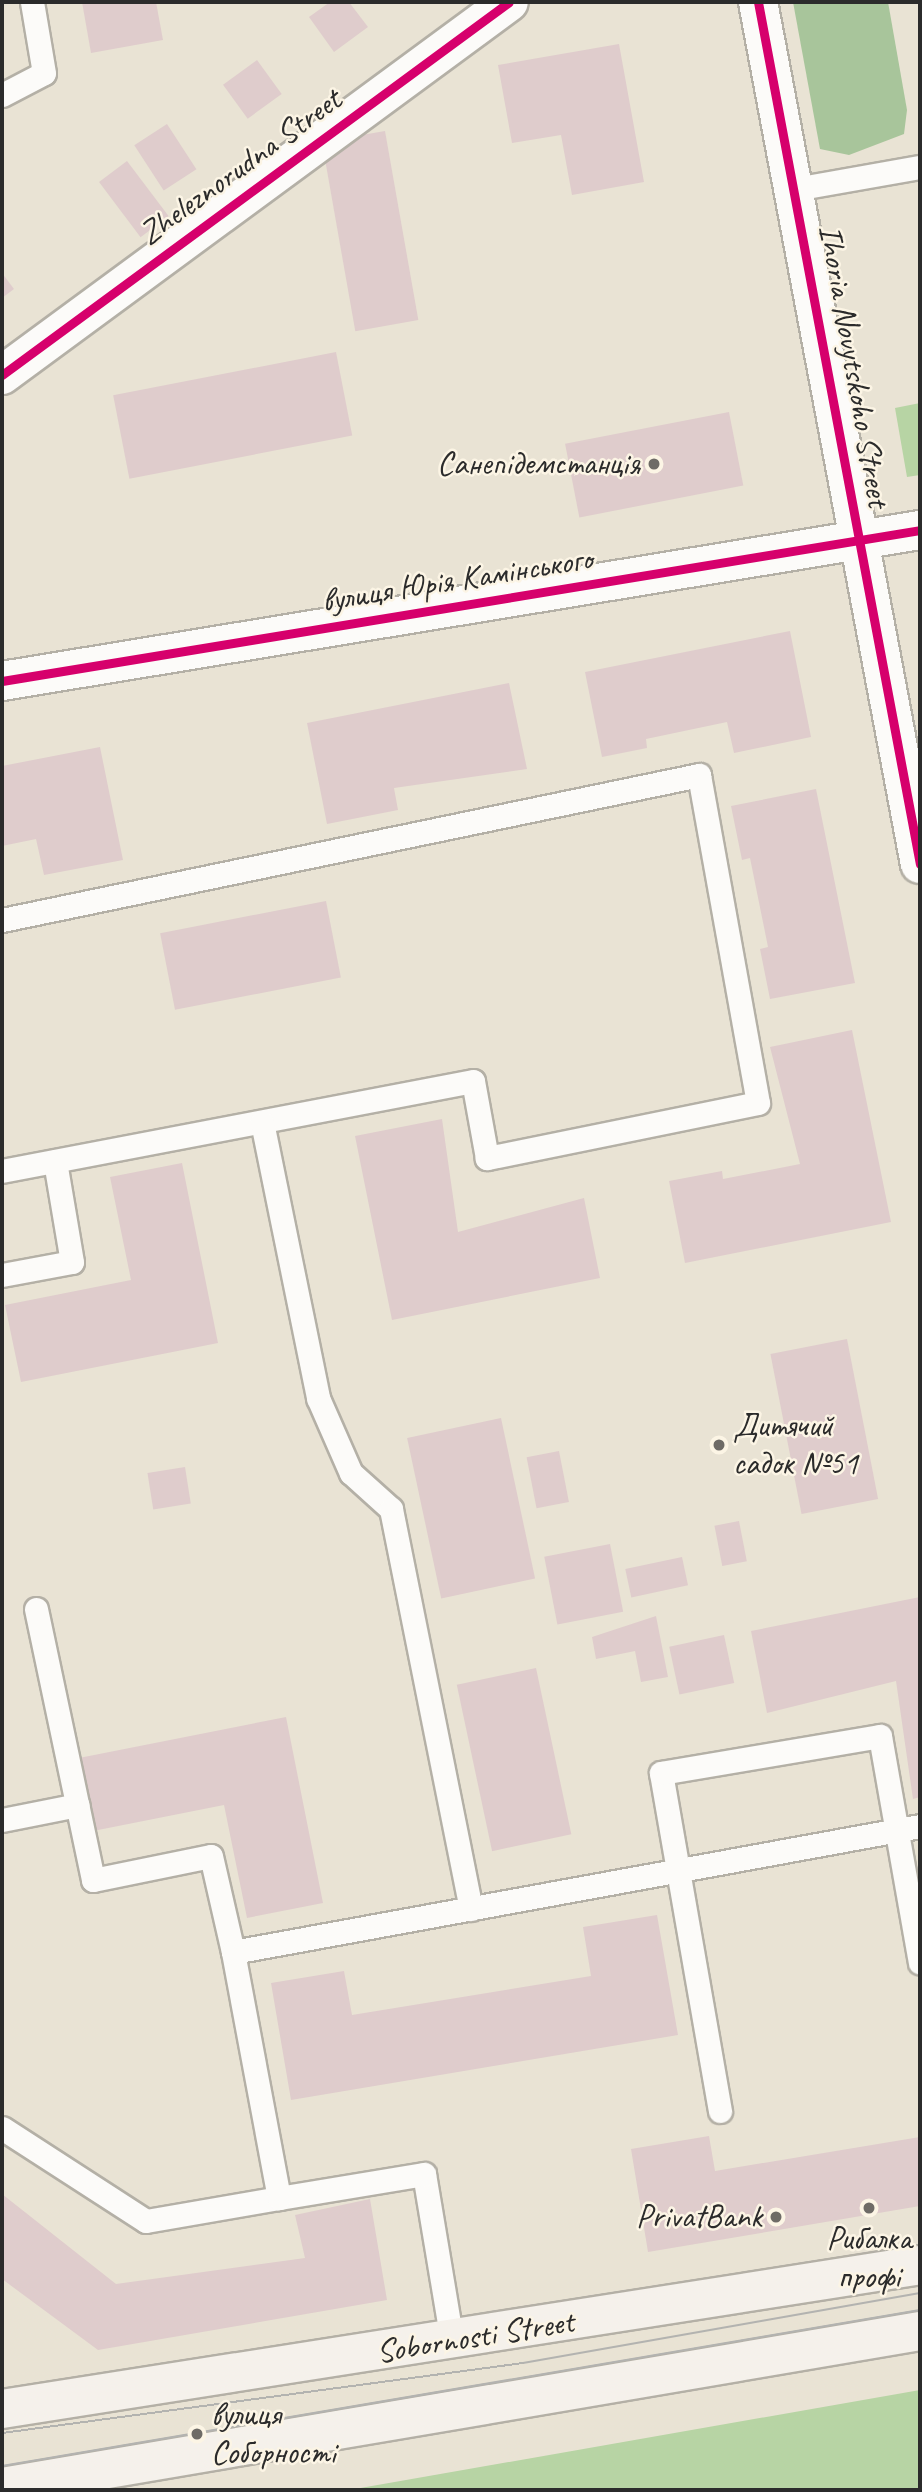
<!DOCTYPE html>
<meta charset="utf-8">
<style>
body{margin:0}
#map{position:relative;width:922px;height:2492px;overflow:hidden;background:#e9e3d4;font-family:Caveat,sans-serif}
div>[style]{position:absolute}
.green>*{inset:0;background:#b7d4a4}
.forest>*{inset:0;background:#a8c59b}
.building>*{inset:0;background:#dfcccc;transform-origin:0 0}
.roads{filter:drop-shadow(2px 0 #b4b0a6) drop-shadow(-2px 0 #b4b0a6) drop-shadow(0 2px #b4b0a6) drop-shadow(0 -2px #b4b0a6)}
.service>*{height:23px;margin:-11.5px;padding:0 11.5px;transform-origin:11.5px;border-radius:11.5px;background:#fcfbf9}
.minor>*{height:38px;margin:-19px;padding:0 19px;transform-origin:19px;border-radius:19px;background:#fcfbf9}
.secondary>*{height:38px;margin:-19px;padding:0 19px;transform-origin:19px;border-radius:19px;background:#f5f1eb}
.tram>*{height:2px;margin:-1px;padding:0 1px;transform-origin:1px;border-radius:1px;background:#b3b3b0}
.cycleway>*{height:9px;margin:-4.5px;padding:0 4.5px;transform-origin:4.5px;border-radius:4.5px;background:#d6006c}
.dots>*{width:19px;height:19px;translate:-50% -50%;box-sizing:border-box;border:4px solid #fcf5e5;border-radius:50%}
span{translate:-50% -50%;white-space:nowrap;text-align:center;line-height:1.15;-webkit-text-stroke:5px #fcf5e5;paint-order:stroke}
.street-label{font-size:33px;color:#2b2b2b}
.poi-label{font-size:33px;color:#2b2b2b}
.right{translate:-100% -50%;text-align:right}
.left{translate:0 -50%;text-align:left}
.frame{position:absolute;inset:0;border:4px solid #2b2b2b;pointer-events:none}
</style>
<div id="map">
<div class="green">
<i style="clip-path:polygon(920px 403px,920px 475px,907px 477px,895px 408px)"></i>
<i style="clip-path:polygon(920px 2390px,920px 2490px,349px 2490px)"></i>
</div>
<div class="forest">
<i style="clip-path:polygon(793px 2px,888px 2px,907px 110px,904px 134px,849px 155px,820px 149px)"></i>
</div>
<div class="building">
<i style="clip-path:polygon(82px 2px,156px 2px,163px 40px,91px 53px)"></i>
<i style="clip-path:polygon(330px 2px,349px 2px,368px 27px,334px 52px,309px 17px)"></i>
<i style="clip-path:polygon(619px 44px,644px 182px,572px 195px,561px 135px,512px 143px,498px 65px)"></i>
<i style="left:257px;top:60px;width:42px;height:42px;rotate:54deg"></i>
<i style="left:167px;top:124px;width:54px;height:39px;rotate:57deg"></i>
<i style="left:385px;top:131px;width:192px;height:64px;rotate:80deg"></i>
<i style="left:127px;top:161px;width:69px;height:35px;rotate:53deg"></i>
<i style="clip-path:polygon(2px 273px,14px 289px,2px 298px)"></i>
<i style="left:336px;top:352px;width:85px;height:227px;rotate:79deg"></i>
<i style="left:729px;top:412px;width:75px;height:167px;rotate:79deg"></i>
<i style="clip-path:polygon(790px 631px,811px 737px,734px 753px,727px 722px,646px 739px,647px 748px,602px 757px,585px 672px)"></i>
<i style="clip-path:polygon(509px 683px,527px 769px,394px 788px,398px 810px,327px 824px,307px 723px)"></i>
<i style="clip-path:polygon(100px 747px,123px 860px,44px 875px,36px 839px,2px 846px,2px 766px)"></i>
<i style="clip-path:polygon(816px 789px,855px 983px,770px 999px,760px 949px,768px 947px,750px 858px,742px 860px,731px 806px)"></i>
<i style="left:326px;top:901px;width:78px;height:169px;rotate:79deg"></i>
<i style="clip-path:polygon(852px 1030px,891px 1222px,685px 1263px,669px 1181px,722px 1171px,723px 1179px,800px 1164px,770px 1047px)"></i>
<i style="clip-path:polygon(442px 1119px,458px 1232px,584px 1198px,600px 1278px,392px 1320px,355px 1136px)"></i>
<i style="clip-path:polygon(182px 1163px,218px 1343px,21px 1382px,5px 1305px,131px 1280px,110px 1177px)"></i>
<i style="left:847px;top:1339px;width:163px;height:78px;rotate:79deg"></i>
<i style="left:501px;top:1418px;width:164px;height:96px;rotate:78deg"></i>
<i style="left:559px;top:1451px;width:52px;height:33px;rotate:79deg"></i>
<i style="left:185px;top:1467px;width:37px;height:38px;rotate:81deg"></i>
<i style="left:739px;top:1521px;width:41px;height:25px;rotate:79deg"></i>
<i style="left:610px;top:1544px;width:69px;height:67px;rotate:79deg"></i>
<i style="left:682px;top:1557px;width:29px;height:58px;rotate:78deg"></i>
<i style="clip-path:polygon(920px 1597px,920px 1797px,913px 1799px,896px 1681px,767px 1713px,751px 1631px)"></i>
<i style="clip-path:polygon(656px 1616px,668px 1677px,641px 1682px,635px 1651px,596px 1659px,592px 1637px)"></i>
<i style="left:724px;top:1635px;width:49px;height:56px;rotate:78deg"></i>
<i style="left:536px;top:1668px;width:170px;height:81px;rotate:78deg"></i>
<i style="clip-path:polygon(286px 1717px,323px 1903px,247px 1918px,224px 1805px,93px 1831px,79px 1758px)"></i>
<i style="clip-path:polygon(657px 1915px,678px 2035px,291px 2100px,271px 1983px,344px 1971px,352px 2015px,591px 1976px,583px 1927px)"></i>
<i style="clip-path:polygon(709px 2136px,715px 2171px,920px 2137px,920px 2206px,648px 2252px,631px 2149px)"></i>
<i style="clip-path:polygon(2px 2194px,116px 2284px,305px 2258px,295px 2215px,370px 2199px,387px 2300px,98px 2350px,2px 2279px)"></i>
</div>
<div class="roads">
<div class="service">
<i style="left:2px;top:95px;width:47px;rotate:-27.6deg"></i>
<i style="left:44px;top:73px;width:72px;rotate:-99.6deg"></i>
<i style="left:795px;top:189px;width:127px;rotate:-10deg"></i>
<i style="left:2px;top:920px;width:712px;rotate:-11.75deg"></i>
<i style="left:699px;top:775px;width:333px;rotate:79.8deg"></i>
<i style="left:758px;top:1103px;width:277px;rotate:168.5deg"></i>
<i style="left:487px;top:1158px;width:78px;rotate:-100.3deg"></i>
<i style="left:473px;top:1081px;width:480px;rotate:169.2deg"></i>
<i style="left:262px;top:1122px;width:282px;rotate:78.5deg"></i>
<i style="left:318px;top:1398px;width:82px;rotate:66.3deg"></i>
<i style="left:351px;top:1473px;width:54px;rotate:42deg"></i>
<i style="left:391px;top:1509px;width:408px;rotate:78.7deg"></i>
<i style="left:2px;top:1275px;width:71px;rotate:-10.5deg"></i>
<i style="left:72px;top:1262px;width:102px;rotate:-99.6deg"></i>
<i style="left:36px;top:1609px;width:277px;rotate:78.1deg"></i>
<i style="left:93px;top:1880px;width:120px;rotate:-11.5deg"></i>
<i style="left:211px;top:1856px;width:98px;rotate:77.1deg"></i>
<i style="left:2px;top:1820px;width:77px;rotate:-11.2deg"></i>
<i style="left:720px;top:2111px;width:343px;rotate:-99.9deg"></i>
<i style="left:661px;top:1773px;width:222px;rotate:-9.6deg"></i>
<i style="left:880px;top:1736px;width:230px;rotate:80deg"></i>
<i style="left:2px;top:2128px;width:171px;rotate:32.9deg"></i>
<i style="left:146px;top:2221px;width:135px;rotate:-9.8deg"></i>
<i style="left:452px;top:2341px;width:169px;rotate:-99.5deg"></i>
<i style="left:424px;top:2174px;width:147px;rotate:170.6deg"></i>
<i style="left:279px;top:2198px;width:250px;rotate:-100.6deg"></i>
<i style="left:233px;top:1952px;width:698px;rotate:-10.39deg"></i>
</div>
<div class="minor">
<i style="left:758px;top:2px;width:877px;rotate:79.36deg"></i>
<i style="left:2px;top:375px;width:629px;rotate:-36.34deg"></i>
<i style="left:2px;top:681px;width:930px;rotate:-9.34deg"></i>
</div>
<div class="secondary">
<i style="left:2px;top:2409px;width:929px;rotate:-8.91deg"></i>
<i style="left:2px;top:2487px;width:931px;rotate:-9.64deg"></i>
</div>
</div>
<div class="tram">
<i style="left:2px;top:2433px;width:526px;rotate:-7.65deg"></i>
<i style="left:523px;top:2363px;width:403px;rotate:-10deg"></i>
<i style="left:2px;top:2466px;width:931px;rotate:-9.64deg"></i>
</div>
<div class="cycleway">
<i style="left:758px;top:2px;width:877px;rotate:79.36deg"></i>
<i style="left:2px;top:375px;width:629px;rotate:-36.34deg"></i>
<i style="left:2px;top:681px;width:930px;rotate:-9.34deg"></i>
</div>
<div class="dots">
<i style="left:654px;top:464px;background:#6e6b66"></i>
<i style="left:719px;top:1445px;background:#6e6b66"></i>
<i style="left:869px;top:2208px;background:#6e6b66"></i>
<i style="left:776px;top:2217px;background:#6e6b66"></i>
<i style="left:197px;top:2434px;background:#6e6b66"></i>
</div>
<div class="street-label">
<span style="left:240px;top:167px;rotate:-36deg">Zheleznorudna Street</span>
<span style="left:854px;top:366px;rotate:80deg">Ihoria Novytskoho Street</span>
<span style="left:457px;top:580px;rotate:-9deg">вулиця Юрія Камінського</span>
<span style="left:475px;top:2337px;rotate:-9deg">Sobornosti Street</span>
</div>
<div class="poi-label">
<span class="right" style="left:640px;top:464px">Санепідемстанція</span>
<span class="left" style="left:733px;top:1445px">Дитячий<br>садок №51</span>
<span class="right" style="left:762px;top:2217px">PrivatBank</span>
<span style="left:869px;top:2258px">Рибалка<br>профі</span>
<span class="left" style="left:211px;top:2434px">вулиця<br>Соборності</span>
</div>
<div class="frame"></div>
</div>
